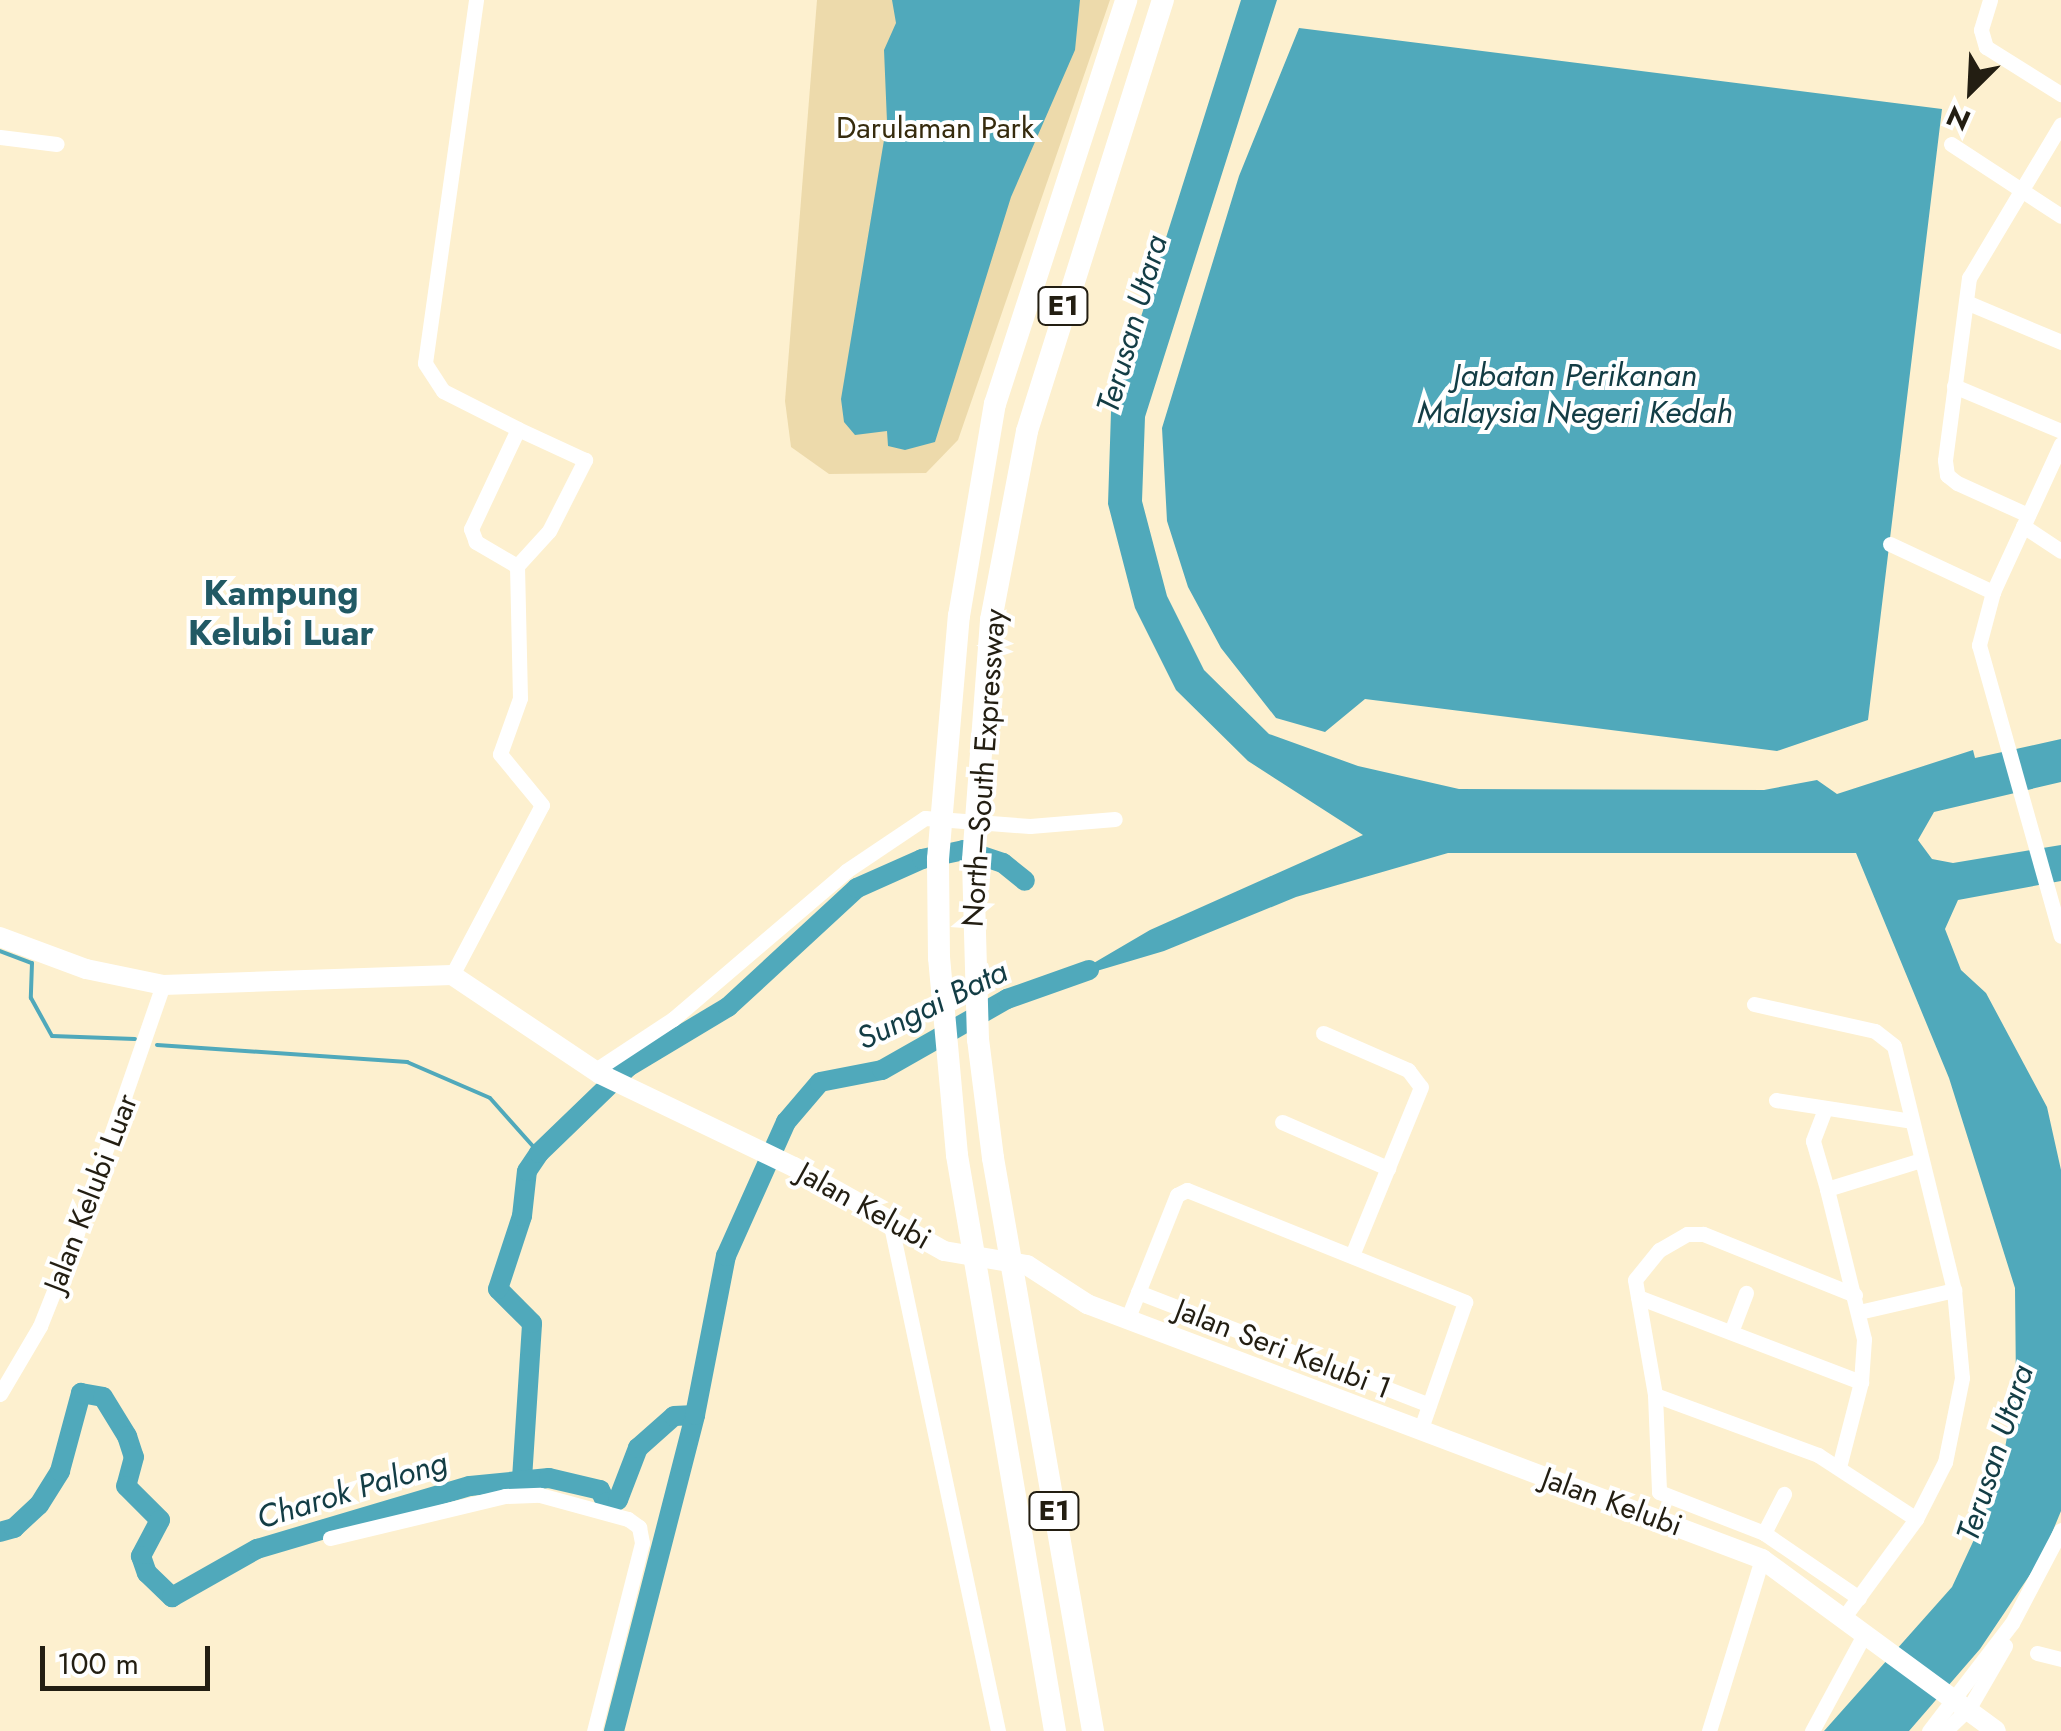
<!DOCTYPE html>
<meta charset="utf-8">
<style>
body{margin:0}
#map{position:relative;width:2061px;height:1731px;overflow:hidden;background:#fdf0cf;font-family:Jost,sans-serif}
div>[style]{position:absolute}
.green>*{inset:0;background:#eddaab}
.water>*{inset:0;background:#50a9bb}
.stream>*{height:4px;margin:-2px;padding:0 2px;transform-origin:2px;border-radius:2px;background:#50a9bb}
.river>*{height:20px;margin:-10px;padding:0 10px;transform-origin:10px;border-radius:10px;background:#50a9bb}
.minor>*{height:15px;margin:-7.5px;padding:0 7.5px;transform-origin:7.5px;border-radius:7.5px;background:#fff}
.major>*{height:20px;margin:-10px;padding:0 10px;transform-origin:10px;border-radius:10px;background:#fff}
.highway>*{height:22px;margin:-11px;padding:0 11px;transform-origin:11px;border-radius:11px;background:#fff}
span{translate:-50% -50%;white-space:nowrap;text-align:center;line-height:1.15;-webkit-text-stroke:8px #fff;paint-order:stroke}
.shield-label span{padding:2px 8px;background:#fff;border:2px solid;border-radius:8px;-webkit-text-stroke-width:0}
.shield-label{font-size:28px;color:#231e12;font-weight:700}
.park-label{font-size:30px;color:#362b0d}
.street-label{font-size:30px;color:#231e12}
.water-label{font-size:32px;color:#133d45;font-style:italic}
.quarter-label{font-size:35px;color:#215964;font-weight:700}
.north{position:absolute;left:1921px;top:40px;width:100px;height:100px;-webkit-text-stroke:8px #fff;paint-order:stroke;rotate:204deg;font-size:28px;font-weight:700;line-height:40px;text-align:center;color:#231e12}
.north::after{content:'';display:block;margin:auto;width:35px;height:45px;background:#231e12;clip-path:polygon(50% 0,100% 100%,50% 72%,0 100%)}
.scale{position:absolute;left:40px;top:1646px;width:170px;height:45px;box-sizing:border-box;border:5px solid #231e12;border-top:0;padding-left:12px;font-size:30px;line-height:35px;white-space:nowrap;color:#231e12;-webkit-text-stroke:8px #fff;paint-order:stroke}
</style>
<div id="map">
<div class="green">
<i style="clip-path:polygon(817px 0,1110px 0,958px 440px,926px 473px,829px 474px,791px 447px,785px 401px)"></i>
</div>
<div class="water">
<i style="clip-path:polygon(892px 0,1080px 0,1075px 50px,1011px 197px,935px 442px,905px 450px,888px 446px,887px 431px,855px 435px,844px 422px,841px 399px,887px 122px,884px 50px,896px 23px)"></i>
<i style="clip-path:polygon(1241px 0,1277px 0,1145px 417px,1142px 501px,1167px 596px,1204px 670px,1269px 734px,1358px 766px,1459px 789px,1764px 790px,1817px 780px,1837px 794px,1973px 750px,1975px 758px,2061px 739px,2061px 782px,1934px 812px,1918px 840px,1932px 859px,1953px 863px,2061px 845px,2061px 881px,1958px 900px,1945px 929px,1961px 970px,1986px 993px,2047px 1107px,2061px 1170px,2061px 1511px,2042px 1557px,1980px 1649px,1909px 1731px,1824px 1731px,1952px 1587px,1978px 1531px,2002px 1465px,2016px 1386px,2015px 1288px,1949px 1078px,1856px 853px,1448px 853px,1296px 897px,1164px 951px,1063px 981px,1150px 930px,1363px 835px,1248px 761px,1176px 690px,1135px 608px,1108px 504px,1111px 412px)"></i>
<i style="clip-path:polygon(1299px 28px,1942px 109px,1868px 720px,1777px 751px,1365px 699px,1325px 732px,1276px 718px,1221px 648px,1188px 587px,1167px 521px,1162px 428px,1239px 176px)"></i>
</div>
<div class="stream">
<i style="left:0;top:951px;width:34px;rotate:21deg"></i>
<i style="left:32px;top:963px;width:35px;rotate:92deg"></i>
<i style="left:31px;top:998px;width:43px;rotate:61.1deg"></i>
<i style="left:52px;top:1036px;width:83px;rotate:2.1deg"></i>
<i style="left:157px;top:1045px;width:251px;rotate:3.9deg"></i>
<i style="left:407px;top:1062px;width:90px;rotate:23.4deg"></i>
<i style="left:490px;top:1098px;width:74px;rotate:48.3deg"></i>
</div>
<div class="river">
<i style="left:522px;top:1479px;width:156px;rotate:-86.3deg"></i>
<i style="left:532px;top:1323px;width:48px;rotate:-135deg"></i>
<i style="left:498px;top:1289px;width:77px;rotate:-71.8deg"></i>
<i style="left:522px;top:1216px;width:45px;rotate:-83.7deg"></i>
<i style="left:527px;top:1171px;width:22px;rotate:-56deg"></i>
<i style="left:539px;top:1153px;width:124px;rotate:-44deg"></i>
<i style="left:628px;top:1067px;width:117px;rotate:-31deg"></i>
<i style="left:728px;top:1007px;width:176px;rotate:-42.7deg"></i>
<i style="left:857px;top:888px;width:71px;rotate:-24deg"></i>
<i style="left:922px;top:859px;width:43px;rotate:-12.1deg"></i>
<i style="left:964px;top:850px;width:41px;rotate:18.4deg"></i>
<i style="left:1003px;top:863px;width:28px;rotate:39deg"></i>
<i style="left:0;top:1532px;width:15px;rotate:-16deg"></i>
<i style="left:14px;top:1528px;width:34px;rotate:-43deg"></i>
<i style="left:39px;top:1505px;width:40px;rotate:-58deg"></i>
<i style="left:60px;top:1471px;width:81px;rotate:-74.9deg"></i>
<i style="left:81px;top:1393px;width:22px;rotate:10deg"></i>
<i style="left:103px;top:1397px;width:46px;rotate:58.4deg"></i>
<i style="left:127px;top:1436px;width:22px;rotate:72deg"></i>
<i style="left:134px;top:1457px;width:30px;rotate:105deg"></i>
<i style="left:126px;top:1486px;width:48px;rotate:45deg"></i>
<i style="left:160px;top:1520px;width:41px;rotate:117.8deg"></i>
<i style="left:141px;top:1556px;width:18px;rotate:71deg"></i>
<i style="left:147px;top:1573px;width:35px;rotate:44deg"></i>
<i style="left:172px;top:1597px;width:98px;rotate:-29.5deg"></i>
<i style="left:257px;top:1549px;width:222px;rotate:-16.5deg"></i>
<i style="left:470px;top:1486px;width:79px;rotate:-5.8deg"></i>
<i style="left:549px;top:1478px;width:52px;rotate:13.2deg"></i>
<i style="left:600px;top:1490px;width:14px;rotate:65deg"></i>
<i style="left:606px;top:1503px;width:12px;rotate:-14deg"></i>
<i style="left:618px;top:1500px;width:56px;rotate:-69deg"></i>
<i style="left:638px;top:1448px;width:48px;rotate:-41.6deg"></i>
<i style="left:674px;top:1416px;width:21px;rotate:-3deg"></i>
<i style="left:614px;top:1731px;width:326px;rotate:-75.6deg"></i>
<i style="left:695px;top:1415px;width:162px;rotate:-79deg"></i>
<i style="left:726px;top:1256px;width:147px;rotate:-65.9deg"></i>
<i style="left:786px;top:1122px;width:52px;rotate:-49.6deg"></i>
<i style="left:820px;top:1082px;width:63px;rotate:-11deg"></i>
<i style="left:882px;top:1070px;width:144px;rotate:-29.6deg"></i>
<i style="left:1007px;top:999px;width:87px;rotate:-19.5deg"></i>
</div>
<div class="minor">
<i style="left:1990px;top:0;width:31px;rotate:107deg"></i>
<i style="left:1981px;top:30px;width:18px;rotate:74deg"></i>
<i style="left:1986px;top:47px;width:89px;rotate:32.1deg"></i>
<i style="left:0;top:137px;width:57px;rotate:7deg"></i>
<i style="left:1951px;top:144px;width:131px;rotate:33.2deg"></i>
<i style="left:1966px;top:302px;width:103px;rotate:22.8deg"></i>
<i style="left:1954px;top:386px;width:116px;rotate:22.8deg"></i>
<i style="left:2061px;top:444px;width:163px;rotate:114.7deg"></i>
<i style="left:1993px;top:592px;width:55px;rotate:104.8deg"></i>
<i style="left:1979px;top:645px;width:302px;rotate:74.3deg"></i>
<i style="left:2028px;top:515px;width:78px;rotate:-155.7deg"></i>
<i style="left:1957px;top:483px;width:13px;rotate:-141deg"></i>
<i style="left:1947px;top:475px;width:15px;rotate:-98deg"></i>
<i style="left:1945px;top:460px;width:184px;rotate:-82.5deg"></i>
<i style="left:1969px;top:278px;width:179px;rotate:-59.1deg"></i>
<i style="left:2023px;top:526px;width:45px;rotate:33.3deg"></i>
<i style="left:1890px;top:544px;width:114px;rotate:25deg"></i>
<i style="left:517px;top:566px;width:47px;rotate:-47.6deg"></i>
<i style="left:549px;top:531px;width:80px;rotate:-63.1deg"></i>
<i style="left:585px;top:460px;width:74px;rotate:-155.2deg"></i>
<i style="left:452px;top:975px;width:192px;rotate:-62.1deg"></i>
<i style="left:542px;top:805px;width:66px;rotate:-129.5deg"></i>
<i style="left:500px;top:754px;width:59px;rotate:-70.3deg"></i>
<i style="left:520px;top:698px;width:132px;rotate:-91.3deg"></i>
<i style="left:517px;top:566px;width:48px;rotate:-149.7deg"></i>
<i style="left:476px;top:542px;width:14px;rotate:-111deg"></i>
<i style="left:471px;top:529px;width:110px;rotate:-64.8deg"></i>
<i style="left:518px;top:429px;width:84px;rotate:-153.1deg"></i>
<i style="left:443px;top:391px;width:33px;rotate:-123deg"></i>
<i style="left:425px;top:363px;width:367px;rotate:-82deg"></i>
<i style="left:1754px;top:1004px;width:124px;rotate:12.6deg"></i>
<i style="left:1875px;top:1031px;width:24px;rotate:38deg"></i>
<i style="left:1894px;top:1046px;width:251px;rotate:76.2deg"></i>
<i style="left:1954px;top:1290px;width:88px;rotate:84.8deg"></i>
<i style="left:1962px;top:1378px;width:86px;rotate:101.4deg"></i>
<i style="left:1945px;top:1462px;width:64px;rotate:117deg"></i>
<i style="left:1916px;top:1519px;width:122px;rotate:126.3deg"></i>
<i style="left:1323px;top:1033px;width:93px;rotate:23.5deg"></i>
<i style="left:1408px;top:1070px;width:21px;rotate:53deg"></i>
<i style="left:1421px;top:1087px;width:182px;rotate:112.3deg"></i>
<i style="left:594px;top:1071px;width:95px;rotate:-33.4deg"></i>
<i style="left:673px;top:1019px;width:228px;rotate:-40.5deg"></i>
<i style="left:846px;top:871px;width:95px;rotate:-33.9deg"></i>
<i style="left:925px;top:818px;width:105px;rotate:4.4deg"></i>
<i style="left:1030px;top:826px;width:85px;rotate:-4.7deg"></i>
<i style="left:1776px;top:1100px;width:137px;rotate:8.8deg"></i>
<i style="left:1825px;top:1109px;width:34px;rotate:111deg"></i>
<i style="left:1813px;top:1141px;width:50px;rotate:73.7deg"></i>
<i style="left:1282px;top:1122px;width:116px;rotate:23.5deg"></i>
<i style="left:890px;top:1221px;width:521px;rotate:78.04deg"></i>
<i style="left:1138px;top:1292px;width:312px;rotate:21.2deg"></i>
<i style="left:1855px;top:1295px;width:164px;rotate:-158.1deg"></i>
<i style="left:1703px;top:1234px;width:16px;rotate:180deg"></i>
<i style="left:1687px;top:1234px;width:32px;rotate:150deg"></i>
<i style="left:1659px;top:1250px;width:38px;rotate:129deg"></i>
<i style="left:1635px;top:1280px;width:117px;rotate:80.1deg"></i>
<i style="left:1655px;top:1395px;width:97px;rotate:87.6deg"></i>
<i style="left:1659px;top:1492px;width:113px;rotate:21.3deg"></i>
<i style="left:1764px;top:1533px;width:115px;rotate:34.4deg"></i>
<i style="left:1638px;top:1297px;width:239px;rotate:20.9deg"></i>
<i style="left:1859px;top:1312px;width:98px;rotate:-13deg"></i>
<i style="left:1127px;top:1320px;width:135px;rotate:-68.2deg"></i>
<i style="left:1177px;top:1195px;width:11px;rotate:-27deg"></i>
<i style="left:1187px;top:1190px;width:300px;rotate:21.9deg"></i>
<i style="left:1465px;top:1302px;width:133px;rotate:109.2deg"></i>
<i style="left:1731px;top:1332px;width:42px;rotate:-69deg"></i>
<i style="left:0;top:1394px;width:79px;rotate:-59.5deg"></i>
<i style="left:40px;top:1326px;width:100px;rotate:-68.3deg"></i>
<i style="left:77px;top:1233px;width:262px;rotate:-70.9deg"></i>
<i style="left:1655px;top:1395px;width:174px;rotate:20.2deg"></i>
<i style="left:1818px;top:1455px;width:117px;rotate:33.1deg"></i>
<i style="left:1839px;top:1467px;width:88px;rotate:-75.5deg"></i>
<i style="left:1861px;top:1382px;width:43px;rotate:-86deg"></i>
<i style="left:1864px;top:1339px;width:154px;rotate:-103.9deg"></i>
<i style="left:1827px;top:1189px;width:98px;rotate:-17.1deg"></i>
<i style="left:1764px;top:1533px;width:44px;rotate:-62.9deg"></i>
<i style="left:330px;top:1538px;width:180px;rotate:-13.5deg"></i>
<i style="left:505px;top:1496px;width:35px;rotate:-2deg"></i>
<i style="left:540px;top:1495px;width:91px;rotate:15.3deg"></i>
<i style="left:628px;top:1519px;width:14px;rotate:36deg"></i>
<i style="left:639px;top:1527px;width:16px;rotate:79deg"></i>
<i style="left:642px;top:1543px;width:194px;rotate:104.3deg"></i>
<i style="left:2037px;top:1653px;width:25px;rotate:14deg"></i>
<i style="left:1709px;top:1731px;width:180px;rotate:-72.9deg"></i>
<i style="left:1812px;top:1731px;width:111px;rotate:-61.6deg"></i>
<i style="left:1929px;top:1731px;width:136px;rotate:-52.5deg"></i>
<i style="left:2012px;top:1623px;width:105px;rotate:-62.2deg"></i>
<i style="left:1945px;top:1731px;width:33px;rotate:-44deg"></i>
<i style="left:1969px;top:1708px;width:72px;rotate:-59.9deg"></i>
</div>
<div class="major">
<i style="left:0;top:937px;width:92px;rotate:20.4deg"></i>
<i style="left:86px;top:969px;width:79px;rotate:11.7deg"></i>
<i style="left:163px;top:985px;width:289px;rotate:-2deg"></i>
<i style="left:452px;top:975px;width:178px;rotate:33.8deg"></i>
<i style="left:600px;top:1074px;width:215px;rotate:25.6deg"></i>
<i style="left:794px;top:1167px;width:172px;rotate:29.2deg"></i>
<i style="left:944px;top:1251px;width:84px;rotate:9.6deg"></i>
<i style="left:1027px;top:1265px;width:72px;rotate:33deg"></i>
<i style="left:1087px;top:1304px;width:722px;rotate:20.7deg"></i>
<i style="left:1762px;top:1559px;width:290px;rotate:36.3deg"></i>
</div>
<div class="highway">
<i style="left:1055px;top:1731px;width:584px;rotate:-99.66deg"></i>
<i style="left:957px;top:1155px;width:198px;rotate:-95.2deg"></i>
<i style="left:939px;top:958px;width:99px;rotate:-90.6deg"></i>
<i style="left:938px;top:859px;width:244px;rotate:-85.1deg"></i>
<i style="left:959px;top:616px;width:215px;rotate:-80.4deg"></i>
<i style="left:995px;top:404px;width:425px;rotate:-72deg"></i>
<i style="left:1093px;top:1731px;width:582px;rotate:-99.9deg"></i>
<i style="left:993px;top:1158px;width:119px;rotate:-97.2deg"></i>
<i style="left:978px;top:1040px;width:180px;rotate:-91.6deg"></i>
<i style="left:973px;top:860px;width:241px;rotate:-85.7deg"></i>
<i style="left:991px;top:620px;width:192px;rotate:-79.2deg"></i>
<i style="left:1027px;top:431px;width:452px;rotate:-72.5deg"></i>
</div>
<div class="shield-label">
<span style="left:1063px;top:306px">E1</span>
<span style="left:1054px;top:1511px">E1</span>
</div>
<div class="park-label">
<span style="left:935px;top:128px">Darulaman Park</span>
</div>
<div class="street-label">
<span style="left:984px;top:768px;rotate:-86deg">North–South Expressway</span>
<span style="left:91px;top:1193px;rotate:-69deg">Jalan Kelubi Luar</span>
<span style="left:864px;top:1206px;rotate:29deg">Jalan Kelubi</span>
<span style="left:1283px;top:1349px;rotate:21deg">Jalan Seri Kelubi 1</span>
<span style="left:1612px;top:1502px;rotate:20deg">Jalan Kelubi</span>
</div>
<div class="water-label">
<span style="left:1132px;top:324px;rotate:-74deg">Terusan Utara</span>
<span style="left:1575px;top:394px">Jabatan Perikanan<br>Malaysia Negeri Kedah</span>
<span style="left:932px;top:1005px;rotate:-26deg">Sungai Bata</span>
<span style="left:1995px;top:1453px;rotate:-72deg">Terusan Utara</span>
<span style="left:352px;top:1490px;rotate:-17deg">Charok Palong</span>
</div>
<div class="quarter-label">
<span style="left:281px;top:613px">Kampung<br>Kelubi Luar</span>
</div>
<div class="north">N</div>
<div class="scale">100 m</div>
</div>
